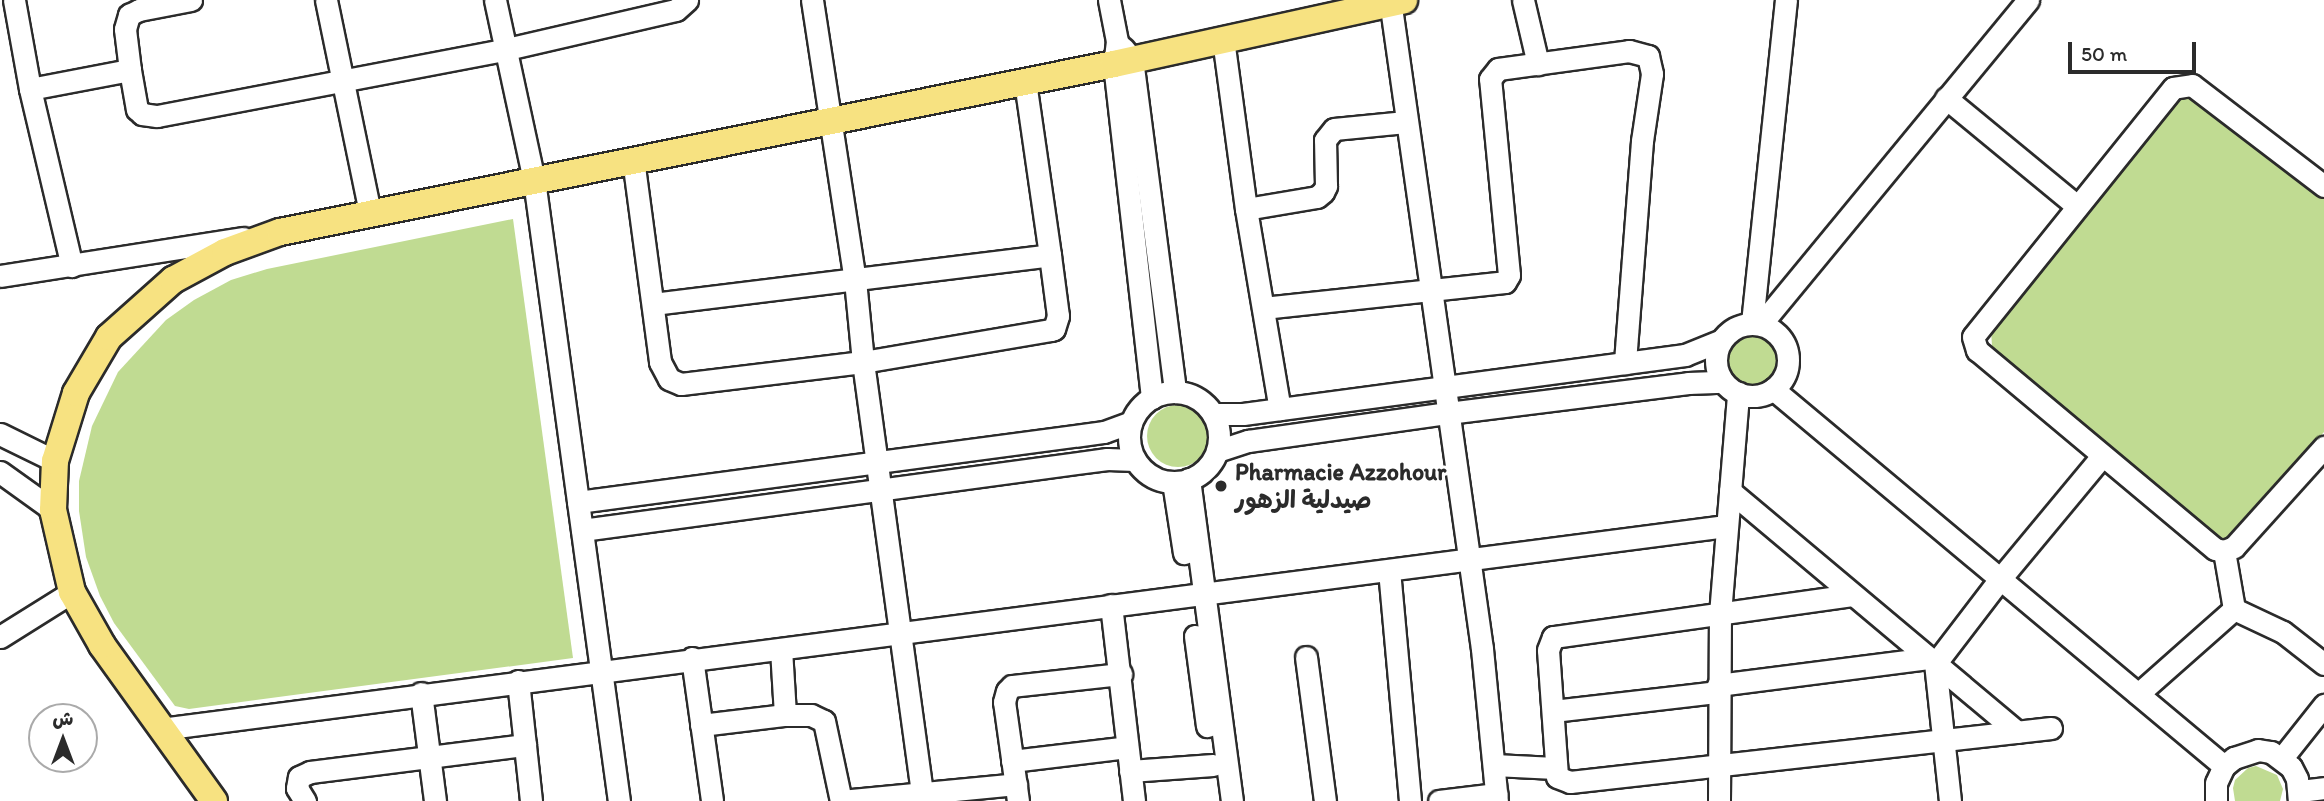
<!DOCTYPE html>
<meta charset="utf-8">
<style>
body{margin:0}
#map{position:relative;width:2324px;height:801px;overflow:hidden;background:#fff;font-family:Itim,"Playpen Sans Arabic",sans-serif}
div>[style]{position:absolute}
.green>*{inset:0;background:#c0db92}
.round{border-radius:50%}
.roads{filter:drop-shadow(2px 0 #2b2b2b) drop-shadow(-2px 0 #2b2b2b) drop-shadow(0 2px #2b2b2b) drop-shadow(0 -2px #2b2b2b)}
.minor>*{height:21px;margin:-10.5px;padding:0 10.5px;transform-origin:10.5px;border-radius:10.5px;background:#fff}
.minor>.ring{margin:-10.5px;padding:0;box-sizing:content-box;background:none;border:21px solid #fff;border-radius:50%}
.major>*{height:26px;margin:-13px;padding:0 13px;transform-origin:13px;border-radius:13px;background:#f7e281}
.dots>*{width:19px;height:19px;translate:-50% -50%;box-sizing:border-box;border:4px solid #fff;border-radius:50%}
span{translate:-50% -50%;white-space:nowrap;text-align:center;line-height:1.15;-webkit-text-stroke:6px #fff;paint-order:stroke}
.poi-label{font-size:24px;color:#2b2b2b;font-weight:700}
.left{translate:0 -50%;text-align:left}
.north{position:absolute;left:28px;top:703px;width:70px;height:70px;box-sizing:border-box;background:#fff;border:2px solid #aaa;border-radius:50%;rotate:0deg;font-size:19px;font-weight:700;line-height:28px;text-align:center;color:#2b2b2b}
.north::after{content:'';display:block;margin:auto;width:24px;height:32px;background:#2b2b2b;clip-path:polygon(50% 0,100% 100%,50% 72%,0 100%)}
.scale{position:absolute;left:2068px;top:42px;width:128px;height:32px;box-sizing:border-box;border:4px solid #2b2b2b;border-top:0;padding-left:9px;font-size:21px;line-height:24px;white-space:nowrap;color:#2b2b2b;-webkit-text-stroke:5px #fff;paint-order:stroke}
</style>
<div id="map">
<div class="green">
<i style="clip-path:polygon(2194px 93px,2324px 193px,2324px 432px,2231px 539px,2216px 539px,1992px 346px,1991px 329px,2180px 96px)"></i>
<i style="clip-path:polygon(513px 219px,573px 658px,189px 709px,175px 706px,114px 623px,100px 596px,86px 557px,79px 511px,79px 481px,92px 426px,118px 372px,166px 320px,194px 300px,231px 280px,267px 269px)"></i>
<i class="round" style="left:1721px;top:327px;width:64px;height:64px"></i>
<i class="round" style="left:1147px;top:405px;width:62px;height:62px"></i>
<i style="clip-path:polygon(2256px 766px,2277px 775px,2283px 789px,2280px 801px,2235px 801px,2233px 788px,2235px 780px,2248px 768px)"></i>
</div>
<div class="roads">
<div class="minor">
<i style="left:14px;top:0;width:90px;rotate:79.8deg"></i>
<i style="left:30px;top:89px;width:182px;rotate:76.7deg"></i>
<i style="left:326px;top:0;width:217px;rotate:78.3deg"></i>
<i style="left:495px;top:0;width:184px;rotate:77.8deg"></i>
<i style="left:534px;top:180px;width:627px;rotate:82.21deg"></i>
<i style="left:812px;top:0;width:283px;rotate:81.3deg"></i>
<i style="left:855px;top:280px;width:82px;rotate:84.4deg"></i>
<i style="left:863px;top:362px;width:443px;rotate:82.2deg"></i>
<i style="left:1109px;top:0;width:42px;rotate:79deg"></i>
<i style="left:1117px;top:41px;width:23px;rotate:97deg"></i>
<i style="left:1114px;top:64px;width:336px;rotate:83.5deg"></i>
<i style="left:1390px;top:0;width:655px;rotate:81.93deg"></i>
<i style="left:1482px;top:649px;width:153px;rotate:84.4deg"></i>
<i style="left:1523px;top:0;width:66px;rotate:76.8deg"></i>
<i style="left:1223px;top:39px;width:172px;rotate:82.3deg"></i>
<i style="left:1246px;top:209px;width:203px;rotate:80.4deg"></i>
<i style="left:1123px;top:48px;width:14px;rotate:51deg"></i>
<i style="left:1132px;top:59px;width:336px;rotate:82.6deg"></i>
<i style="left:130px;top:70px;width:41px;rotate:-97deg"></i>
<i style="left:125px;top:29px;width:15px;rotate:-74deg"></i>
<i style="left:129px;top:15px;width:11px;rotate:-27deg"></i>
<i style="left:139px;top:10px;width:53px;rotate:-10.9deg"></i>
<i style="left:30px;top:89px;width:102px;rotate:-10.8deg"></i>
<i style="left:130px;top:70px;width:40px;rotate:80deg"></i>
<i style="left:137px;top:109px;width:7px;rotate:45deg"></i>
<i style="left:142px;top:114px;width:15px;rotate:8deg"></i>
<i style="left:157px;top:116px;width:356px;rotate:-10.8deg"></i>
<i style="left:507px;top:49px;width:173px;rotate:-13deg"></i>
<i style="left:676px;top:10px;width:15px;rotate:-42deg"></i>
<i style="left:1946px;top:98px;width:170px;rotate:39.5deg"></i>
<i style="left:633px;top:159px;width:205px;rotate:82.4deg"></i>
<i style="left:660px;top:362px;width:19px;rotate:62deg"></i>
<i style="left:669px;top:379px;width:13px;rotate:23deg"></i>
<i style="left:681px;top:384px;width:183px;rotate:-6.9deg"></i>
<i style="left:863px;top:362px;width:191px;rotate:-9.7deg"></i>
<i style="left:1051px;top:330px;width:3px;rotate:-18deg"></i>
<i style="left:1054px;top:329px;width:14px;rotate:-73deg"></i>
<i style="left:1058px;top:316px;width:62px;rotate:-97.5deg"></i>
<i style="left:2324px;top:186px;width:166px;rotate:-142.6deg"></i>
<i style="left:2192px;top:85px;width:19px;rotate:171deg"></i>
<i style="left:2173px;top:88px;width:319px;rotate:128.8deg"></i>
<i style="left:1973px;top:337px;width:14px;rotate:73deg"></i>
<i style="left:1977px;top:350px;width:310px;rotate:39.9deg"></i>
<i style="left:2215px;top:549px;width:9px;rotate:13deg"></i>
<i style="left:2224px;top:551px;width:11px;rotate:-22deg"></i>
<i style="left:2234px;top:547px;width:135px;rotate:-48deg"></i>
<i style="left:1246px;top:209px;width:72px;rotate:-9.6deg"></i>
<i style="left:1317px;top:197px;width:8px;rotate:-40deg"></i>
<i style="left:1323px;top:192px;width:7px;rotate:-63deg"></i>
<i style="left:1326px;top:186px;width:46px;rotate:-91.2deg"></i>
<i style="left:1325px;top:140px;width:14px;rotate:-51deg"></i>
<i style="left:1334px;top:129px;width:72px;rotate:-5.6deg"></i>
<i style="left:0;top:276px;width:246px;rotate:-8.9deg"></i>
<i style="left:653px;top:304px;width:400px;rotate:-7deg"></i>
<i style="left:1050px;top:255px;width:175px;rotate:-98.2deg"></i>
<i style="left:1263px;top:308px;width:243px;rotate:-6.1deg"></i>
<i style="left:1505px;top:282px;width:8px;rotate:-60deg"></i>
<i style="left:1509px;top:275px;width:197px;rotate:-95.5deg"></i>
<i style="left:1490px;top:79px;width:13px;rotate:-51deg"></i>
<i style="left:1498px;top:69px;width:132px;rotate:-7.8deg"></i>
<i style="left:1629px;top:51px;width:20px;rotate:15deg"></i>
<i style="left:1648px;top:56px;width:18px;rotate:77deg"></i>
<i style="left:1652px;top:74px;width:68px;rotate:98.5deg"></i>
<i style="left:1642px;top:141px;width:223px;rotate:94.4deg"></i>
<i style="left:1752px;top:323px;width:325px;rotate:-84deg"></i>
<i class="ring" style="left:1716px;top:324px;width:51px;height:51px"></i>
<i style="left:1761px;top:324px;width:420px;rotate:-50.5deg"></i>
<i style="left:1773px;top:389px;width:588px;rotate:39.89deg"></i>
<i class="ring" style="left:1129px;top:392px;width:69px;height:69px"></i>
<i style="left:1213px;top:414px;width:30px"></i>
<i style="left:1243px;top:414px;width:446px;rotate:-7.6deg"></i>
<i style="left:1685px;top:355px;width:38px;rotate:-22deg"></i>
<i style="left:0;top:434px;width:61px;rotate:26.1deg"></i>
<i style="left:1217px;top:451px;width:33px;rotate:-18deg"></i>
<i style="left:1248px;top:441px;width:202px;rotate:-8deg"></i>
<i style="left:1448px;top:413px;width:242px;rotate:-7.1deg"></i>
<i style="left:1688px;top:383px;width:35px;rotate:-2deg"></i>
<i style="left:0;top:472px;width:65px;rotate:35.6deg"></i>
<i style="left:1189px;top:479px;width:325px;rotate:82.4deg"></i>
<i style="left:1173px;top:482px;width:72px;rotate:81.2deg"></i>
<i style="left:1730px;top:491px;width:375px;rotate:40deg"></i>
<i style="left:578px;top:502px;width:531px;rotate:-7.58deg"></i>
<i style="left:1104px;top:432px;width:29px;rotate:-20deg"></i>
<i style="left:582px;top:530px;width:530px;rotate:-7.7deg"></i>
<i style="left:1107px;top:459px;width:28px;rotate:2deg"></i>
<i style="left:2224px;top:551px;width:59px;rotate:80.2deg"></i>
<i style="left:1389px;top:570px;width:232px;rotate:84.8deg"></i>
<i style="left:1852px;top:595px;width:302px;rotate:172deg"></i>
<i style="left:1553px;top:637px;width:14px;rotate:111deg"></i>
<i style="left:1548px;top:650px;width:127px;rotate:85.9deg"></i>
<i style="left:1557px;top:777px;width:14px;rotate:21deg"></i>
<i style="left:1570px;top:782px;width:484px;rotate:-6.4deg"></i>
<i style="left:1111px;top:605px;width:197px;rotate:83.3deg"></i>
<i style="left:1195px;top:636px;width:91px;rotate:82.4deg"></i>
<i style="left:0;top:637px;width:85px;rotate:-32deg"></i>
<i style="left:781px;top:649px;width:66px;rotate:86.5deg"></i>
<i style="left:785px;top:715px;width:26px"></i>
<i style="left:811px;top:715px;width:14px;rotate:25deg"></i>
<i style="left:824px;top:721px;width:82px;rotate:78deg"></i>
<i style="left:841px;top:801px;width:176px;rotate:-5.5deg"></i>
<i style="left:1306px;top:657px;width:145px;rotate:82.5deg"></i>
<i style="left:692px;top:658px;width:144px;rotate:82deg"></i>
<i style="left:518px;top:681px;width:121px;rotate:83.8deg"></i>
<i style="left:1718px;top:685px;width:212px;rotate:-7.3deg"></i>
<i style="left:421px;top:693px;width:109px;rotate:82.6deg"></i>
<i style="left:2138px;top:694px;width:128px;rotate:-41.5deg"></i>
<i style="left:2234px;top:609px;width:54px;rotate:25.1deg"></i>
<i style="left:2283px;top:632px;width:52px;rotate:38deg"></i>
<i style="left:1553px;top:711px;width:166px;rotate:-6.6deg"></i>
<i style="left:701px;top:725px;width:85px;rotate:-6.8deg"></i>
<i style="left:161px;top:729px;width:1578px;rotate:-7.39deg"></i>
<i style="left:2282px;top:758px;width:68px;rotate:-51.6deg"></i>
<i style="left:1012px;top:761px;width:116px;rotate:-6.9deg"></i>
<i style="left:1494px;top:765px;width:61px;rotate:2.8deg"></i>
<i style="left:1130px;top:771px;width:83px;rotate:-4.1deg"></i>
<i style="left:2300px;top:791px;width:24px;rotate:-7deg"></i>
<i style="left:305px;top:801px;width:15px;rotate:-122deg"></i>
<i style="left:297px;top:788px;width:11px;rotate:-80deg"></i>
<i style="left:299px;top:777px;width:12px;rotate:-24deg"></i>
<i style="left:310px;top:772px;width:217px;rotate:-7.2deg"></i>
<i style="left:1018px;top:801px;width:100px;rotate:-98deg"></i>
<i style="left:1004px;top:702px;width:11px;rotate:-75deg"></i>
<i style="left:1007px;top:691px;width:7px;rotate:-45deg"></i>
<i style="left:1012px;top:686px;width:110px;rotate:-6.3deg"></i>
<i style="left:1439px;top:801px;width:58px;rotate:-6.9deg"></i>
<i style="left:1719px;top:801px;width:187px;rotate:-89.7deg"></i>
<i style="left:1720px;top:614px;width:222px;rotate:-85.3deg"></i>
<i style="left:1950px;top:801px;width:138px;rotate:-96.2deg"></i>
<i style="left:1935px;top:664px;width:107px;rotate:-52.6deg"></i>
<i style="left:2000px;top:579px;width:160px;rotate:-50.3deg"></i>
<i style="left:2216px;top:801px;width:18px;rotate:-90deg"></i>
<i style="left:2216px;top:783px;width:19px;rotate:-65deg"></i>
<i style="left:2224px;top:766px;width:13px;rotate:-39deg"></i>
<i style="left:2234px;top:758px;width:25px;rotate:-18deg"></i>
<i style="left:2258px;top:750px;width:13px;rotate:9deg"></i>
<i style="left:2271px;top:752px;width:25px;rotate:37deg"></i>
<i style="left:2291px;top:767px;width:13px;rotate:63deg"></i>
<i style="left:2297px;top:779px;width:22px;rotate:85deg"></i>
</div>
<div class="major">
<i style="left:214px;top:801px;width:192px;rotate:-125.7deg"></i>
<i style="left:102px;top:645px;width:61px;rotate:-119.5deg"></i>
<i style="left:72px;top:592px;width:84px;rotate:-103deg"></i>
<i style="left:53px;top:510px;width:49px;rotate:-87.7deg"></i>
<i style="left:55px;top:461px;width:71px;rotate:-72.8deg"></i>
<i style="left:76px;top:393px;width:65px;rotate:-59.5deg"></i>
<i style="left:109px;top:337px;width:86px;rotate:-41.7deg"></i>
<i style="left:173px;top:280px;width:59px;rotate:-28.3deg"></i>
<i style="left:225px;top:252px;width:59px;rotate:-20deg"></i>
<i style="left:280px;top:232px;width:851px;rotate:-11.39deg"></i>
<i style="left:1114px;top:64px;width:297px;rotate:-12.4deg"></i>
</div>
</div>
<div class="dots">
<i style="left:1221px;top:486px;background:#2b2b2b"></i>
</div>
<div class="poi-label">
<span class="left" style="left:1235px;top:486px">Pharmacie Azzohour<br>صيدلية الزهور</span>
</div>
<div class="north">ش</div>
<div class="scale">50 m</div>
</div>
